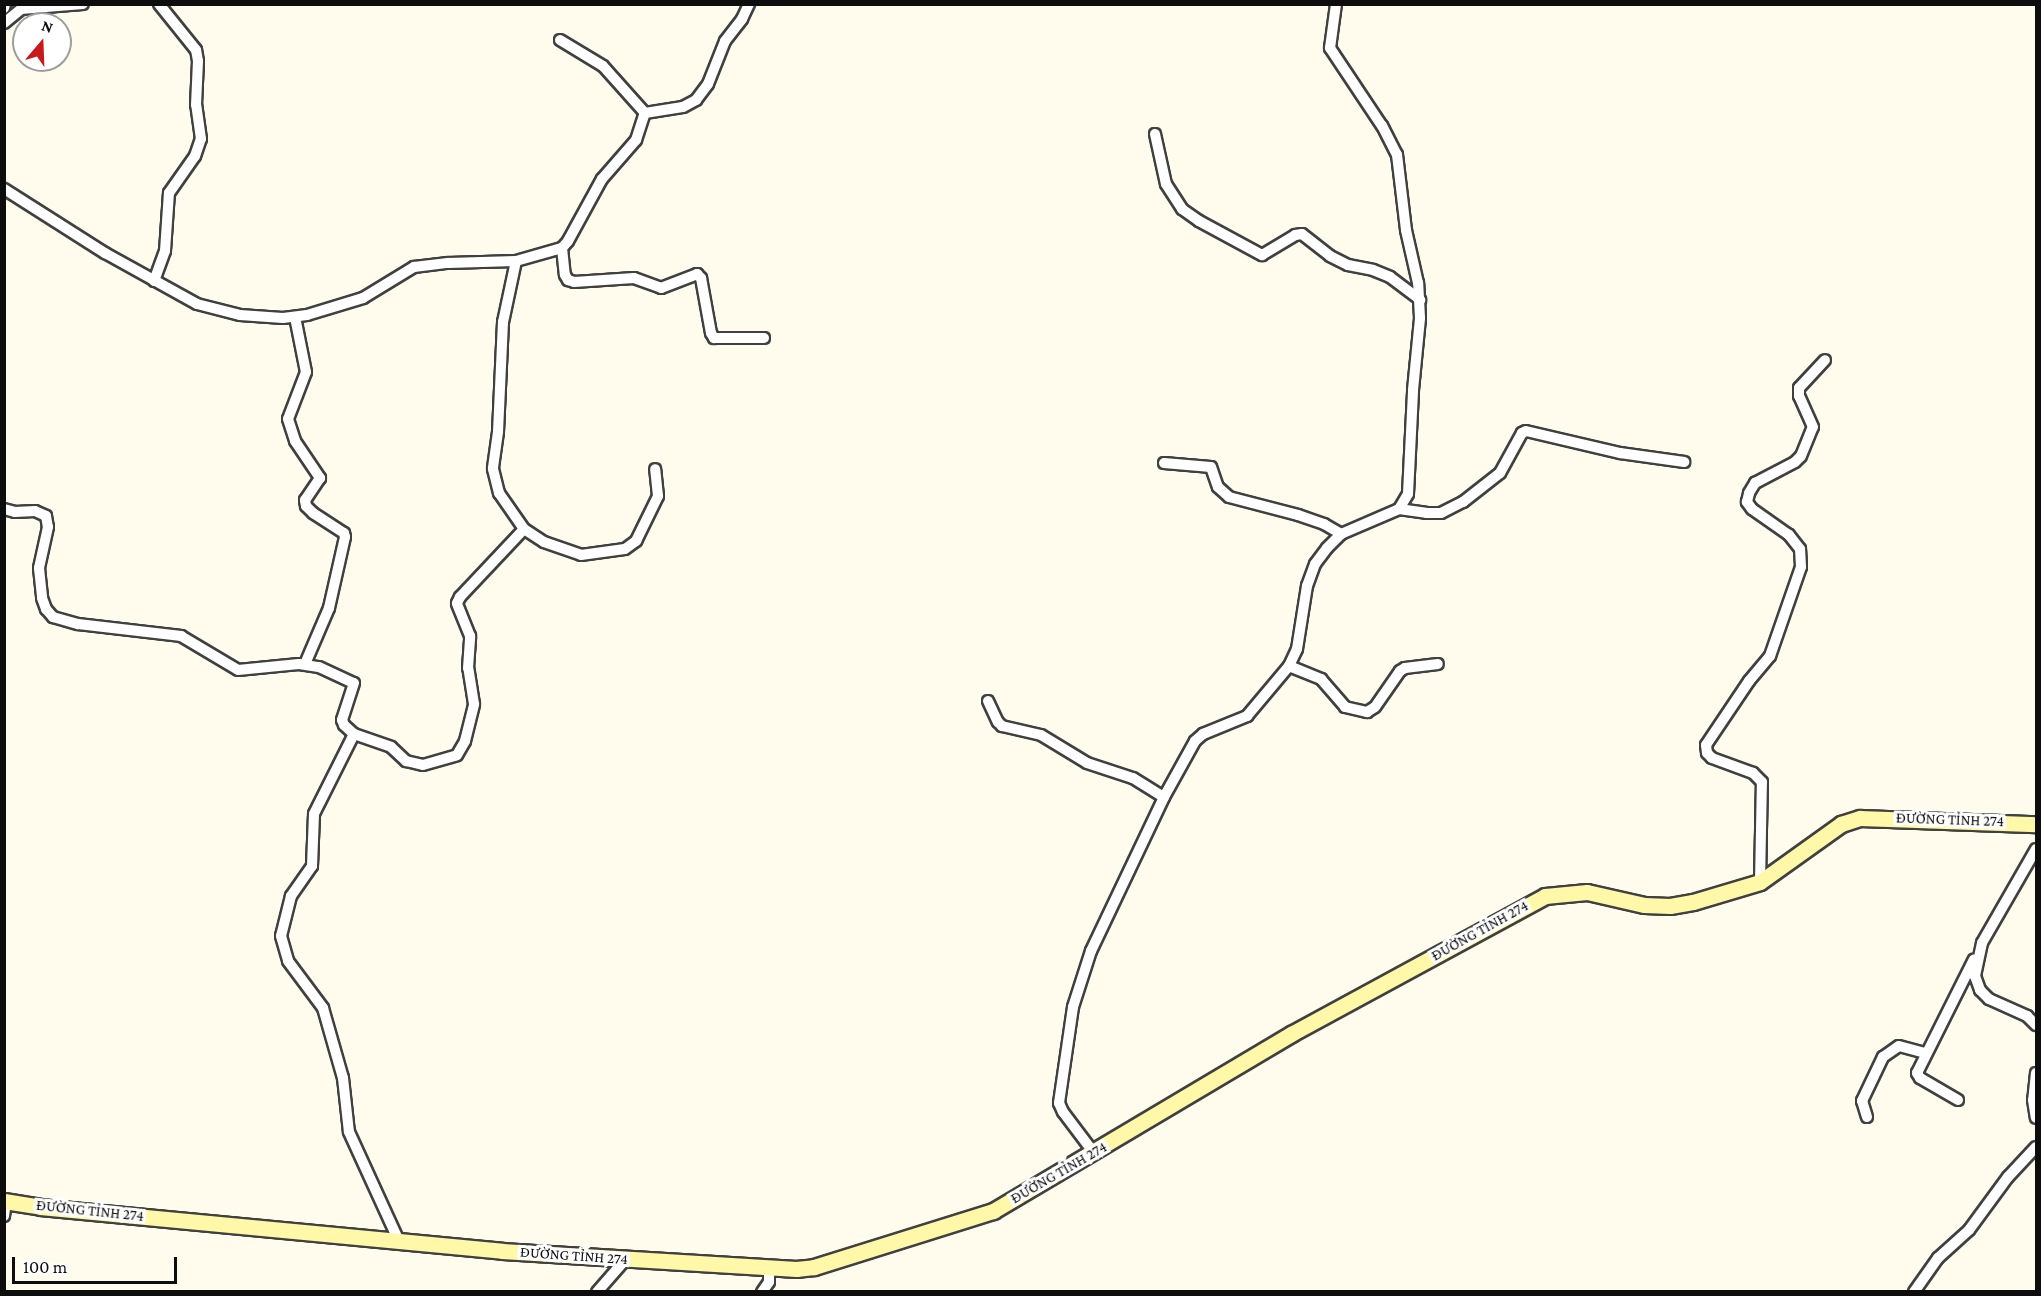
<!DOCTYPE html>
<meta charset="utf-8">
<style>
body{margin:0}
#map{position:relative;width:2041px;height:1296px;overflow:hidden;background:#fffced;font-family:"Crimson Pro",serif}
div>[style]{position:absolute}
.roads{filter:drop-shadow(2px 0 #404040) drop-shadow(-2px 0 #404040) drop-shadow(0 2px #404040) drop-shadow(0 -2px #404040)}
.street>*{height:10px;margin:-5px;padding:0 5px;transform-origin:5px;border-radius:5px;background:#fff}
.secondary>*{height:15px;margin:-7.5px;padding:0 7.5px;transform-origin:7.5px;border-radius:7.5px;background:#fff8a8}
span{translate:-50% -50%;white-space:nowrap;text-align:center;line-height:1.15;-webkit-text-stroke:6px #fff;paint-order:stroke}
.street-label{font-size:15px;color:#0d0d0d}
.frame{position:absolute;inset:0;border:6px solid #0d0d0d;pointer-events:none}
.north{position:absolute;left:12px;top:12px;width:60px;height:60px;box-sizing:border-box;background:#fff;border:2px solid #9e9e9e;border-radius:50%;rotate:19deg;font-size:16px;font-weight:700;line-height:24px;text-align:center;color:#0d0d0d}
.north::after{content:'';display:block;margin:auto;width:21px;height:27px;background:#c81a1d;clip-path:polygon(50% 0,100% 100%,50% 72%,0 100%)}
.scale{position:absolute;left:12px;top:1257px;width:165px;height:27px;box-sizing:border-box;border:3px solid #0d0d0d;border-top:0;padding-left:8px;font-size:18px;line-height:21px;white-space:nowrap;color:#0d0d0d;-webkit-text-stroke:4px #fff;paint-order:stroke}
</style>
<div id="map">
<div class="roads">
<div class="street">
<i style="left:4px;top:8px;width:4px;rotate:-76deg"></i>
<i style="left:4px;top:23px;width:22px;rotate:-39deg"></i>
<i style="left:21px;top:9px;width:62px;rotate:-4.6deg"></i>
<i style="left:560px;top:40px;width:50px;rotate:31.2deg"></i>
<i style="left:603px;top:66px;width:63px;rotate:48.2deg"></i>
<i style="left:1155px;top:134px;width:51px;rotate:77.6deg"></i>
<i style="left:1166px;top:184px;width:30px;rotate:57deg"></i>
<i style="left:1182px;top:209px;width:21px;rotate:35deg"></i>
<i style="left:1199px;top:221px;width:72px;rotate:28.4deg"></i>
<i style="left:1262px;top:255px;width:39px;rotate:-31deg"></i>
<i style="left:1295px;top:235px;width:7px;rotate:-8deg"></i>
<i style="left:1302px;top:234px;width:36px;rotate:38deg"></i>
<i style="left:1330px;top:256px;width:20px;rotate:27deg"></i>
<i style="left:1348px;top:265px;width:25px;rotate:11deg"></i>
<i style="left:1373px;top:270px;width:18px;rotate:22deg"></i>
<i style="left:1390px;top:277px;width:38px;rotate:37deg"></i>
<i style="left:4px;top:189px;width:120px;rotate:32.4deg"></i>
<i style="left:105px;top:253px;width:105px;rotate:29deg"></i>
<i style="left:197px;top:304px;width:44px;rotate:14.3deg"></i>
<i style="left:240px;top:315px;width:43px;rotate:4deg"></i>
<i style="left:283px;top:318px;width:24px;rotate:-7deg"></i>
<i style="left:307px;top:315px;width:59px;rotate:-16.9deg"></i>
<i style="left:363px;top:298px;width:60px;rotate:-31.3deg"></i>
<i style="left:414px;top:267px;width:34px;rotate:-7deg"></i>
<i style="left:448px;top:263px;width:68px;rotate:-1.7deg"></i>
<i style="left:516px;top:261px;width:48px;rotate:-15.8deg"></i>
<i style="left:562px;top:248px;width:9px;rotate:-49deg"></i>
<i style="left:568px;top:241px;width:71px;rotate:-61.3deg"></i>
<i style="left:602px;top:179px;width:52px;rotate:-48.9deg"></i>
<i style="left:636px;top:140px;width:28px;rotate:-72deg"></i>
<i style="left:645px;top:113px;width:38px;rotate:-9deg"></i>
<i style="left:683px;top:107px;width:15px;rotate:-28deg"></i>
<i style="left:696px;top:100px;width:20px;rotate:-53deg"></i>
<i style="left:708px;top:84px;width:46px;rotate:-68.4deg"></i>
<i style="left:725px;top:41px;width:28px;rotate:-52deg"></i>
<i style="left:742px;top:19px;width:17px;rotate:-65deg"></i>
<i style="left:562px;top:248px;width:27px;rotate:84deg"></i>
<i style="left:565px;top:275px;width:6px;rotate:59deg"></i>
<i style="left:568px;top:280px;width:6px;rotate:18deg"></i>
<i style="left:574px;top:282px;width:60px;rotate:-3.8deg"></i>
<i style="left:634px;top:278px;width:29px;rotate:20deg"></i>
<i style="left:661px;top:288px;width:39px;rotate:-21deg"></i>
<i style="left:697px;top:274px;width:6px;rotate:45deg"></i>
<i style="left:701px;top:278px;width:56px;rotate:79.7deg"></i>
<i style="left:711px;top:333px;width:6px;rotate:59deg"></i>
<i style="left:714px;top:338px;width:50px"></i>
<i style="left:516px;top:261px;width:62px;rotate:102deg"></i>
<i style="left:503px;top:322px;width:110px;rotate:92.6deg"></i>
<i style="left:498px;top:432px;width:37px;rotate:98deg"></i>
<i style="left:493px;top:469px;width:25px;rotate:76deg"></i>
<i style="left:499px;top:493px;width:44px;rotate:55.2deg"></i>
<i style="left:524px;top:529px;width:24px;rotate:33deg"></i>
<i style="left:544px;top:542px;width:39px;rotate:19deg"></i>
<i style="left:581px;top:555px;width:44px;rotate:-7.8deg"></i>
<i style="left:625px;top:549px;width:14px;rotate:-36deg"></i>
<i style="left:636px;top:541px;width:50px;rotate:-63.9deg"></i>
<i style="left:658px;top:496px;width:27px;rotate:-96deg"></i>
<i style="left:154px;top:281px;width:32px;rotate:-70deg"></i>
<i style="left:165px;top:251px;width:58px;rotate:-86.1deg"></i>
<i style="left:169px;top:193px;width:45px;rotate:-54.9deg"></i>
<i style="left:195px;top:156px;width:18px;rotate:-71deg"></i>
<i style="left:201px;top:139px;width:34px;rotate:-98deg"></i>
<i style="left:196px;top:105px;width:44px;rotate:-87.4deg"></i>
<i style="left:198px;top:61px;width:11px;rotate:-100deg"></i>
<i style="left:196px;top:50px;width:59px;rotate:-128.8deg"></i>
<i style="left:295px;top:317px;width:56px;rotate:78.7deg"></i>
<i style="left:306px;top:372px;width:50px;rotate:111deg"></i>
<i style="left:288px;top:419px;width:23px;rotate:72deg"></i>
<i style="left:295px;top:441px;width:45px;rotate:56deg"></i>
<i style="left:320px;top:478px;width:27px;rotate:124deg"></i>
<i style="left:305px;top:500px;width:6px;rotate:81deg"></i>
<i style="left:306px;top:506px;width:10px;rotate:45deg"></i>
<i style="left:313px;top:513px;width:37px;rotate:33deg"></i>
<i style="left:344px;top:533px;width:4px;rotate:76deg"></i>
<i style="left:345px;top:537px;width:73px;rotate:102.7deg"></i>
<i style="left:329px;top:608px;width:61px;rotate:113.2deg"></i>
<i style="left:1164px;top:463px;width:47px;rotate:4.9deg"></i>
<i style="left:1211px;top:467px;width:21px;rotate:71deg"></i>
<i style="left:1218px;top:487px;width:15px;rotate:42deg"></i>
<i style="left:1229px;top:497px;width:71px;rotate:14.6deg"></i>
<i style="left:1298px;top:515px;width:28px;rotate:19deg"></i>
<i style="left:1324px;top:524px;width:20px;rotate:30deg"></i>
<i style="left:4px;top:509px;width:11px;rotate:15deg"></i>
<i style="left:15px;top:512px;width:20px;rotate:-3deg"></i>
<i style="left:35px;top:511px;width:12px;rotate:24deg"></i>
<i style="left:46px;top:516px;width:11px;rotate:80deg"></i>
<i style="left:48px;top:527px;width:42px;rotate:102.4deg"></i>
<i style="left:39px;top:568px;width:30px;rotate:84deg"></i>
<i style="left:42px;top:598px;width:12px;rotate:70deg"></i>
<i style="left:46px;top:609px;width:11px;rotate:49deg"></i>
<i style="left:53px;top:617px;width:26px;rotate:16deg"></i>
<i style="left:78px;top:624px;width:104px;rotate:6.6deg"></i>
<i style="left:181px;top:636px;width:66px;rotate:30.8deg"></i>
<i style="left:238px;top:670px;width:61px;rotate:-5.6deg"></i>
<i style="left:299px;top:664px;width:20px;rotate:9deg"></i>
<i style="left:319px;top:667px;width:38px;rotate:25deg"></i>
<i style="left:354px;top:683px;width:39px;rotate:108deg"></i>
<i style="left:342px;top:720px;width:5px;rotate:68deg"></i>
<i style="left:344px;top:725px;width:13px;rotate:42deg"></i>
<i style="left:354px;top:734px;width:39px;rotate:19deg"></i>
<i style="left:391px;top:747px;width:21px;rotate:43deg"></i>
<i style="left:406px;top:761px;width:17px;rotate:13deg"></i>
<i style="left:423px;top:765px;width:35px;rotate:-16deg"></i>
<i style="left:457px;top:755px;width:16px;rotate:-60deg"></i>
<i style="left:465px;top:741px;width:38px;rotate:-76deg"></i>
<i style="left:474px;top:704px;width:36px;rotate:-99deg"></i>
<i style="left:468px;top:668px;width:32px;rotate:-86deg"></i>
<i style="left:470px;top:636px;width:35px;rotate:-112deg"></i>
<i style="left:457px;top:603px;width:7px;rotate:-63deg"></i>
<i style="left:460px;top:597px;width:93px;rotate:-46.7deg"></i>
<i style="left:1399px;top:509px;width:27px;rotate:8deg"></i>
<i style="left:1426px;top:513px;width:15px"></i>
<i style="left:1441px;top:513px;width:25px;rotate:-27deg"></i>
<i style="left:1463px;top:502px;width:47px;rotate:-38.1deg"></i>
<i style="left:1500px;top:473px;width:46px;rotate:-61.2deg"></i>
<i style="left:1522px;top:433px;width:4px;rotate:-27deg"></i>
<i style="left:1526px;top:431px;width:97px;rotate:13.2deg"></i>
<i style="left:1620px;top:453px;width:65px;rotate:8deg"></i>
<i style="left:1289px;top:666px;width:35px;rotate:22deg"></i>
<i style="left:1321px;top:679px;width:37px;rotate:49deg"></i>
<i style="left:1345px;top:707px;width:23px;rotate:13deg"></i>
<i style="left:1367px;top:712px;width:9px;rotate:-32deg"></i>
<i style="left:1375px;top:707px;width:44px;rotate:-55.2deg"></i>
<i style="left:1400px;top:671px;width:6px;rotate:-31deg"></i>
<i style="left:1405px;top:668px;width:33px;rotate:-7deg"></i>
<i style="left:988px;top:701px;width:23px;rotate:65deg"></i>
<i style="left:998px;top:722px;width:6px;rotate:45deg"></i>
<i style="left:1002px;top:726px;width:40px;rotate:13deg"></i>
<i style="left:1041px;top:735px;width:54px;rotate:31.3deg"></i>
<i style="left:1087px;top:763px;width:48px;rotate:18.1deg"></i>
<i style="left:1133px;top:778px;width:36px;rotate:32deg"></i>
<i style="left:354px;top:734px;width:89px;rotate:116.6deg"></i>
<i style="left:314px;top:814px;width:52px;rotate:92.2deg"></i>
<i style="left:312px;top:866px;width:37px;rotate:125deg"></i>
<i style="left:291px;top:896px;width:41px;rotate:104deg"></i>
<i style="left:281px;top:936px;width:26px;rotate:74deg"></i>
<i style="left:288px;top:961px;width:59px;rotate:53.3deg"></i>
<i style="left:323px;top:1008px;width:73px;rotate:74.1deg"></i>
<i style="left:343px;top:1078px;width:54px;rotate:83.7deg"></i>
<i style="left:349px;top:1132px;width:118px;rotate:65.4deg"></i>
<i style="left:2036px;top:849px;width:108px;rotate:119.9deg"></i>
<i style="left:1982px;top:943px;width:34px;rotate:102deg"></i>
<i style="left:1975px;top:976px;width:15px;rotate:70deg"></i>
<i style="left:1980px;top:990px;width:13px;rotate:45deg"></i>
<i style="left:1989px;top:999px;width:42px;rotate:24.1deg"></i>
<i style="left:2027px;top:1016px;width:13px;rotate:45deg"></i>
<i style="left:1760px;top:882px;width:100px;rotate:-88.9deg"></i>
<i style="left:1762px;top:782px;width:13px;rotate:-135deg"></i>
<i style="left:1753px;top:773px;width:44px;rotate:-159.9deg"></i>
<i style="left:1712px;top:758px;width:7px;rotate:-135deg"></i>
<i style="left:1707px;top:753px;width:8px;rotate:-97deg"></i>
<i style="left:1706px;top:745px;width:77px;rotate:-56.1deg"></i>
<i style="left:1749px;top:681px;width:33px;rotate:-50deg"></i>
<i style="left:1770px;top:656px;width:94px;rotate:-70.8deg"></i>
<i style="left:1801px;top:567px;width:18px;rotate:-93deg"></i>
<i style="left:1800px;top:549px;width:18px;rotate:-128deg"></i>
<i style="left:1789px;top:535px;width:45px;rotate:-144.9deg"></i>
<i style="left:1752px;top:509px;width:9px;rotate:-126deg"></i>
<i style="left:1747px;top:502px;width:9px;rotate:-77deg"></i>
<i style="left:1749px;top:493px;width:12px;rotate:-59deg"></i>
<i style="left:1755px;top:483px;width:45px;rotate:-27.7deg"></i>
<i style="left:1795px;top:462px;width:8px;rotate:-45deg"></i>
<i style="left:1801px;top:456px;width:31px;rotate:-68deg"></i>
<i style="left:1813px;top:427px;width:34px;rotate:-114deg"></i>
<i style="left:1799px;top:396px;width:8px;rotate:-90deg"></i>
<i style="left:1799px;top:388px;width:38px;rotate:-47deg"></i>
<i style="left:2036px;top:1073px;width:27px;rotate:96deg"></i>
<i style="left:2033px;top:1100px;width:18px;rotate:81deg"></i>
<i style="left:1958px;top:1100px;width:44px;rotate:-149.9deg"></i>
<i style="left:1920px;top:1078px;width:6px;rotate:-121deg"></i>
<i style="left:1917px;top:1073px;width:127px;rotate:-63.4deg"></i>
<i style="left:1867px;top:1117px;width:17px;rotate:-107deg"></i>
<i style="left:1862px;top:1101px;width:49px;rotate:-64.5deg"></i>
<i style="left:1883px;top:1057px;width:19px;rotate:-35deg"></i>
<i style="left:1899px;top:1046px;width:27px;rotate:15deg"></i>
<i style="left:1094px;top:1153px;width:51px;rotate:-127.1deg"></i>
<i style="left:1063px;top:1112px;width:10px;rotate:-114deg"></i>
<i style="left:1059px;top:1103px;width:97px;rotate:-81.7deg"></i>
<i style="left:1073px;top:1007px;width:59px;rotate:-72.2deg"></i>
<i style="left:1091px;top:951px;width:170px;rotate:-64.6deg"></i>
<i style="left:1164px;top:797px;width:64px;rotate:-61deg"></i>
<i style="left:1195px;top:741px;width:11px;rotate:-41deg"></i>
<i style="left:1203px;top:734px;width:48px;rotate:-22.2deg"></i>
<i style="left:1247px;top:716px;width:65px;rotate:-50deg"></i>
<i style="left:1289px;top:666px;width:19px;rotate:-65deg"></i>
<i style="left:1297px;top:649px;width:64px;rotate:-81deg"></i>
<i style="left:1307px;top:586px;width:23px;rotate:-70deg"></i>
<i style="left:1315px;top:564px;width:20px;rotate:-53deg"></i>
<i style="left:1327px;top:548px;width:20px;rotate:-45deg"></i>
<i style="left:1341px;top:534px;width:63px;rotate:-23.3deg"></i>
<i style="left:1399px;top:509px;width:17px;rotate:-59deg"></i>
<i style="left:1408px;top:494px;width:104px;rotate:-87.2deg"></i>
<i style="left:1413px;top:390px;width:72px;rotate:-84.4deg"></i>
<i style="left:1420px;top:318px;width:35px;rotate:-93deg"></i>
<i style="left:1418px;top:283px;width:54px;rotate:-102.8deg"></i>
<i style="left:1406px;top:230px;width:76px;rotate:-96.8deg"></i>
<i style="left:1397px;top:155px;width:33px;rotate:-117deg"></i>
<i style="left:1382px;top:126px;width:94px;rotate:-123.7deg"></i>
<i style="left:1330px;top:48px;width:44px;rotate:-82.2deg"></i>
<i style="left:4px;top:1216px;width:15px;rotate:-82deg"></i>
<i style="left:597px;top:1292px;width:43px;rotate:-48.8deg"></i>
<i style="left:762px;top:1292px;width:12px;rotate:-55deg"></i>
<i style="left:769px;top:1282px;width:14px;rotate:-90deg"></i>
<i style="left:1914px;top:1292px;width:42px;rotate:-54.8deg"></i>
<i style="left:1938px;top:1258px;width:42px;rotate:-42.1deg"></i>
<i style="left:1969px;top:1230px;width:66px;rotate:-53.7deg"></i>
<i style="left:2008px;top:1177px;width:41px;rotate:-47deg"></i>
</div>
<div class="secondary">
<i style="left:4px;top:1201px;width:36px;rotate:9deg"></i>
<i style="left:40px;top:1207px;width:464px;rotate:5.4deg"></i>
<i style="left:502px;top:1251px;width:295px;rotate:3.5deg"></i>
<i style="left:796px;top:1269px;width:18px;rotate:-6deg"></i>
<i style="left:814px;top:1267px;width:188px;rotate:-17.4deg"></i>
<i style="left:993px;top:1211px;width:347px;rotate:-30.7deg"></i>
<i style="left:1291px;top:1034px;width:289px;rotate:-28.5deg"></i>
<i style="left:1545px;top:896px;width:42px;rotate:-5.4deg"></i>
<i style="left:1587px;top:892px;width:58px;rotate:12.8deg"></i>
<i style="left:1644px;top:905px;width:26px;rotate:2deg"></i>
<i style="left:1670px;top:906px;width:23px;rotate:-10deg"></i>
<i style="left:1693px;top:902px;width:70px;rotate:-16.6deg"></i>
<i style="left:1760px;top:882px;width:100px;rotate:-35.6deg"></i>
<i style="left:1841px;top:824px;width:20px;rotate:-18deg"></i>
<i style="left:1860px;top:818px;width:176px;rotate:2deg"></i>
</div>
</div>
<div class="street-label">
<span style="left:1950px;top:820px;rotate:2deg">ĐƯỜNG TỈNH 274</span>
<span style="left:1480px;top:931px;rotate:-29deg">ĐƯỜNG TỈNH 274</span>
<span style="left:1059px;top:1173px;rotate:-30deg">ĐƯỜNG TỈNH 274</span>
<span style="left:90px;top:1211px;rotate:6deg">ĐƯỜNG TỈNH 274</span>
<span style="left:574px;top:1256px;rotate:4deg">ĐƯỜNG TỈNH 274</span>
</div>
<div class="frame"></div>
<div class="north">N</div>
<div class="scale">100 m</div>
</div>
